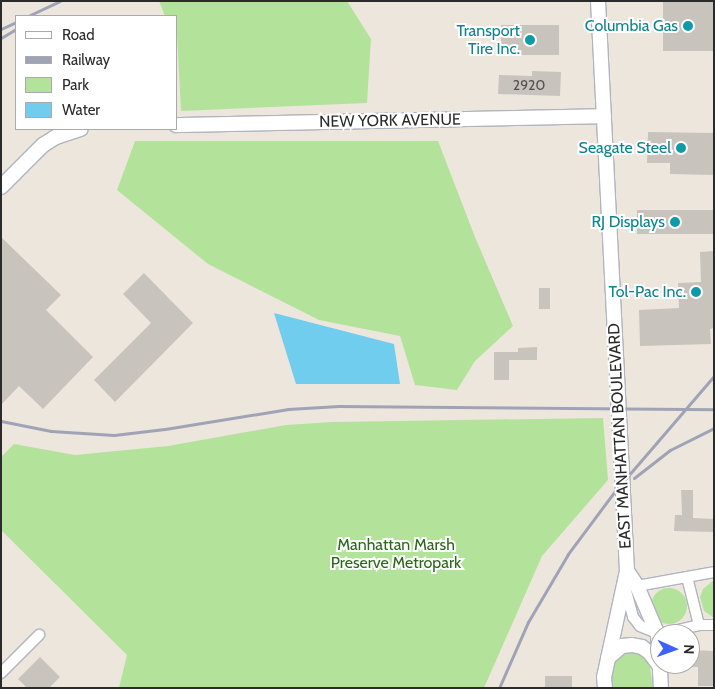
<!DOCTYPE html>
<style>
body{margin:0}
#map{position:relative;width:715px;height:689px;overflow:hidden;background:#ede6dd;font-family:Cabin,sans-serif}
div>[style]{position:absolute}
.green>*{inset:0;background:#b3e39a}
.round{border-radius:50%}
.water>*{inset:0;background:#71cdee}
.building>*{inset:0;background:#c8c3bd;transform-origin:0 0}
.roads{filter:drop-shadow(1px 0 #b1b4bf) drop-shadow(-1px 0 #b1b4bf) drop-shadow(0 1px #b1b4bf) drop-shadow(0 -1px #b1b4bf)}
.street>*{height:10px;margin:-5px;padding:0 5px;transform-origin:5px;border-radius:5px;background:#fff}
.secondary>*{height:14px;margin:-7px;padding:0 7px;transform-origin:7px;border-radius:7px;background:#fff}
.rail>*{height:3px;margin:-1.5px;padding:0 1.5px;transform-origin:1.5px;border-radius:1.5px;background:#a0a3b5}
.dots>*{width:14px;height:14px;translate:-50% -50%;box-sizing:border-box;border:2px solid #fff;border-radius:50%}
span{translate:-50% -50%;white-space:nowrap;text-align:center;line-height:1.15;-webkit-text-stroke:4px #fff;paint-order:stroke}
.number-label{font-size:14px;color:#525150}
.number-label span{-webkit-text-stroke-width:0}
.culture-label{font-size:16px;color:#0d838f}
.right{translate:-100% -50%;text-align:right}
.street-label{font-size:16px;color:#2b2b2b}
.park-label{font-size:16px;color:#2b681b}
.frame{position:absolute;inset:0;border:2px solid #2b2b2b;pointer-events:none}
.legend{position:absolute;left:15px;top:15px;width:162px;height:115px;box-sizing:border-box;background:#fff;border:1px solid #aaa;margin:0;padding:6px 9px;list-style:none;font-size:15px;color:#2b2b2b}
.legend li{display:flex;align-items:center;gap:10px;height:25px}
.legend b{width:25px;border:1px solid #aaa}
.north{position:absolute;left:650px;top:624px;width:50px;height:50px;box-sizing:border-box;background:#fff;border:1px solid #aaa;border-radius:50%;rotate:92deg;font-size:14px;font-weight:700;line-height:20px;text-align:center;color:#2b2b2b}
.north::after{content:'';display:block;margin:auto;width:18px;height:22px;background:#3e61f9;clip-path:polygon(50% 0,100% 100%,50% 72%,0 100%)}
</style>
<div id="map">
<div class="green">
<div style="clip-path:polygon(159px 1px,347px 1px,371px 39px,367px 103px,181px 111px,176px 16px,165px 16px)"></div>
<div style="clip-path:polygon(135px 141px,438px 141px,475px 237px,513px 326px,475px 361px,457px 390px,415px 385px,400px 336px,319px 320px,208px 264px,117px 190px)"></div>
<div style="clip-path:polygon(603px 418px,608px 480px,542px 556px,484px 688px,119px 688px,127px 655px,1px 530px,1px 457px,14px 444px,75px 455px,168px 446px,286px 425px,332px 422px)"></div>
<div style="clip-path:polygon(714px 580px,714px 618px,704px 611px,700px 597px,703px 589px)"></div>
<div class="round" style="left:651px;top:588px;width:36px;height:36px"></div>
<div style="clip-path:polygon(638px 650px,649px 660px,653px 688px,612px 688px,612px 664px,622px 651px)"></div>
</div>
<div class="water">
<div style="clip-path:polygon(274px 313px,394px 344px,400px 384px,296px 384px)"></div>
</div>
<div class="building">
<div style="left:663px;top:1px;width:51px;height:50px"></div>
<div style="left:559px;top:25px;width:30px;height:58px;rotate:90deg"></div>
<div style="clip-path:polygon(532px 71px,561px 72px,560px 96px,498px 94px,499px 75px,532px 76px)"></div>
<div style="clip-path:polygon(648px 132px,714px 133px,714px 175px,670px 174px,670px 163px,647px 163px)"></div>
<div style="left:637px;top:210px;width:77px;height:24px"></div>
<div style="clip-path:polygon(1px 237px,61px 295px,46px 310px,93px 357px,43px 409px,19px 386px,1px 405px)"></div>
<div style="clip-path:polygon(714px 251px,714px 328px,710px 329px,711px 344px,640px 346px,639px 310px,679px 308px,678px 283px,701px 282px,700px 252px)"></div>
<div style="clip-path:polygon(144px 273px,193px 323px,115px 402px,94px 380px,151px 323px,123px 294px)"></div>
<div style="left:539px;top:288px;width:11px;height:21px"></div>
<div style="clip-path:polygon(537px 347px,537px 360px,509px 360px,509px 380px,494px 380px,494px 352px,518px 352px,518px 348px)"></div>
<div style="clip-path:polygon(681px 490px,693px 490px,693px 518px,714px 519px,714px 532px,674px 531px,675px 515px,682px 515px)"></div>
<div style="clip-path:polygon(692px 650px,714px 651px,714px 686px,698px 686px,698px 667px,692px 667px)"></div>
<div style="clip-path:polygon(40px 657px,60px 677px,49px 688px,27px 688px,18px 679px)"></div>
<div style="left:572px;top:676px;width:12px;height:27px;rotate:90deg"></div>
</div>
<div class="roads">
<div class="street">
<div style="left:687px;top:577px;width:49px;rotate:76deg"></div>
<div style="left:637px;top:586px;width:78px;rotate:-10.3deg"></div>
<div style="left:625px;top:587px;width:31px;rotate:75deg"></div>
<div style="left:633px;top:617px;width:11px;rotate:52deg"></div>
<div style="left:640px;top:626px;width:22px;rotate:22deg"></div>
<div style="left:661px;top:634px;width:39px;rotate:-13deg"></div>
<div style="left:699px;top:625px;width:15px"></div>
<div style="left:1px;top:673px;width:54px;rotate:-45deg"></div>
</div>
<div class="secondary">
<div style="left:598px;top:1px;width:571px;rotate:87.09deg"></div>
<div style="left:627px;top:571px;width:108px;rotate:102.2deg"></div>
<div style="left:604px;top:677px;width:11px;rotate:85deg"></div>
<div style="left:176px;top:125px;width:428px;rotate:-1.2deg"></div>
<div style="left:1px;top:187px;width:59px;rotate:-45deg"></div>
<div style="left:43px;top:145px;width:15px;rotate:-32deg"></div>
<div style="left:56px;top:137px;width:26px;rotate:-18deg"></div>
<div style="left:627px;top:571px;width:18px;rotate:56deg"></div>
<div style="left:637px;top:586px;width:53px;rotate:66.8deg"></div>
<div style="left:658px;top:635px;width:53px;rotate:86.8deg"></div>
<div style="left:608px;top:658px;width:18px;rotate:-41deg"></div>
<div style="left:622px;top:646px;width:10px;rotate:-6deg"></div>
<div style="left:632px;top:645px;width:10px;rotate:11deg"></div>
<div style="left:642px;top:647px;width:10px;rotate:37deg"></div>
<div style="left:650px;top:653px;width:15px;rotate:53deg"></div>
</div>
</div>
<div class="rail">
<div style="left:28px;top:16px;width:35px;rotate:-25deg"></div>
<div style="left:1px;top:29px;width:17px;rotate:-25deg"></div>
<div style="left:1px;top:38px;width:17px;rotate:-31deg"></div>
<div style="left:1px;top:421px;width:51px;rotate:11.3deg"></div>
<div style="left:51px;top:431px;width:63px;rotate:3.6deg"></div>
<div style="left:114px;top:435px;width:51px;rotate:-6.7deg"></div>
<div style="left:165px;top:429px;width:125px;rotate:-9.2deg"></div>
<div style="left:288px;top:409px;width:51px;rotate:-3.4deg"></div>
<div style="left:339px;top:406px;width:375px;rotate:0.5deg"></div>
<div style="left:634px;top:478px;width:46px;rotate:-37.9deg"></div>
<div style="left:670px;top:450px;width:49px;rotate:-26.6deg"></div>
<div style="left:499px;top:688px;width:72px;rotate:-66.3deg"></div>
<div style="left:528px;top:622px;width:79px;rotate:-59.5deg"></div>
<div style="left:568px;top:554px;width:79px;rotate:-53.3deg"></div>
<div style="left:615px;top:491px;width:152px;rotate:-49.3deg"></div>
</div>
<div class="dots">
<div style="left:688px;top:26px;background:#0f9aa8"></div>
<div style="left:530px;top:40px;background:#0f9aa8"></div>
<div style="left:681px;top:148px;background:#0f9aa8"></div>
<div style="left:675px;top:222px;background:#0f9aa8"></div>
<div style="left:696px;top:292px;background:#0f9aa8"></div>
</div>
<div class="number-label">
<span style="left:529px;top:85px">2920</span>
</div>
<div class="culture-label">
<span class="right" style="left:678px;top:26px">Columbia Gas</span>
<span class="right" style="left:520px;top:40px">Transport<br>Tire Inc.</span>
<span class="right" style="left:671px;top:148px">Seagate Steel</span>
<span class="right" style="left:665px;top:222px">RJ Displays</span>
<span class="right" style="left:686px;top:292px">Tol-Pac Inc.</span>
</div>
<div class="street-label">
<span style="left:390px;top:121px;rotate:-1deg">NEW YORK AVENUE</span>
<span style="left:620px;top:436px;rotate:-93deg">EAST MANHATTAN BOULEVARD</span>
</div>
<div class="park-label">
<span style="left:396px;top:554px">Manhattan Marsh<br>Preserve Metropark</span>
</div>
<div class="frame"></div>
<ul class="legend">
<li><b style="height:6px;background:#fff"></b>Road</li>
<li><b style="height:6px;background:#a0a3b5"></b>Railway</li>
<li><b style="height:14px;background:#b3e39a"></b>Park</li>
<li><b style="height:14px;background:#71cdee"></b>Water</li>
</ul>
<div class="north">N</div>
</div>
